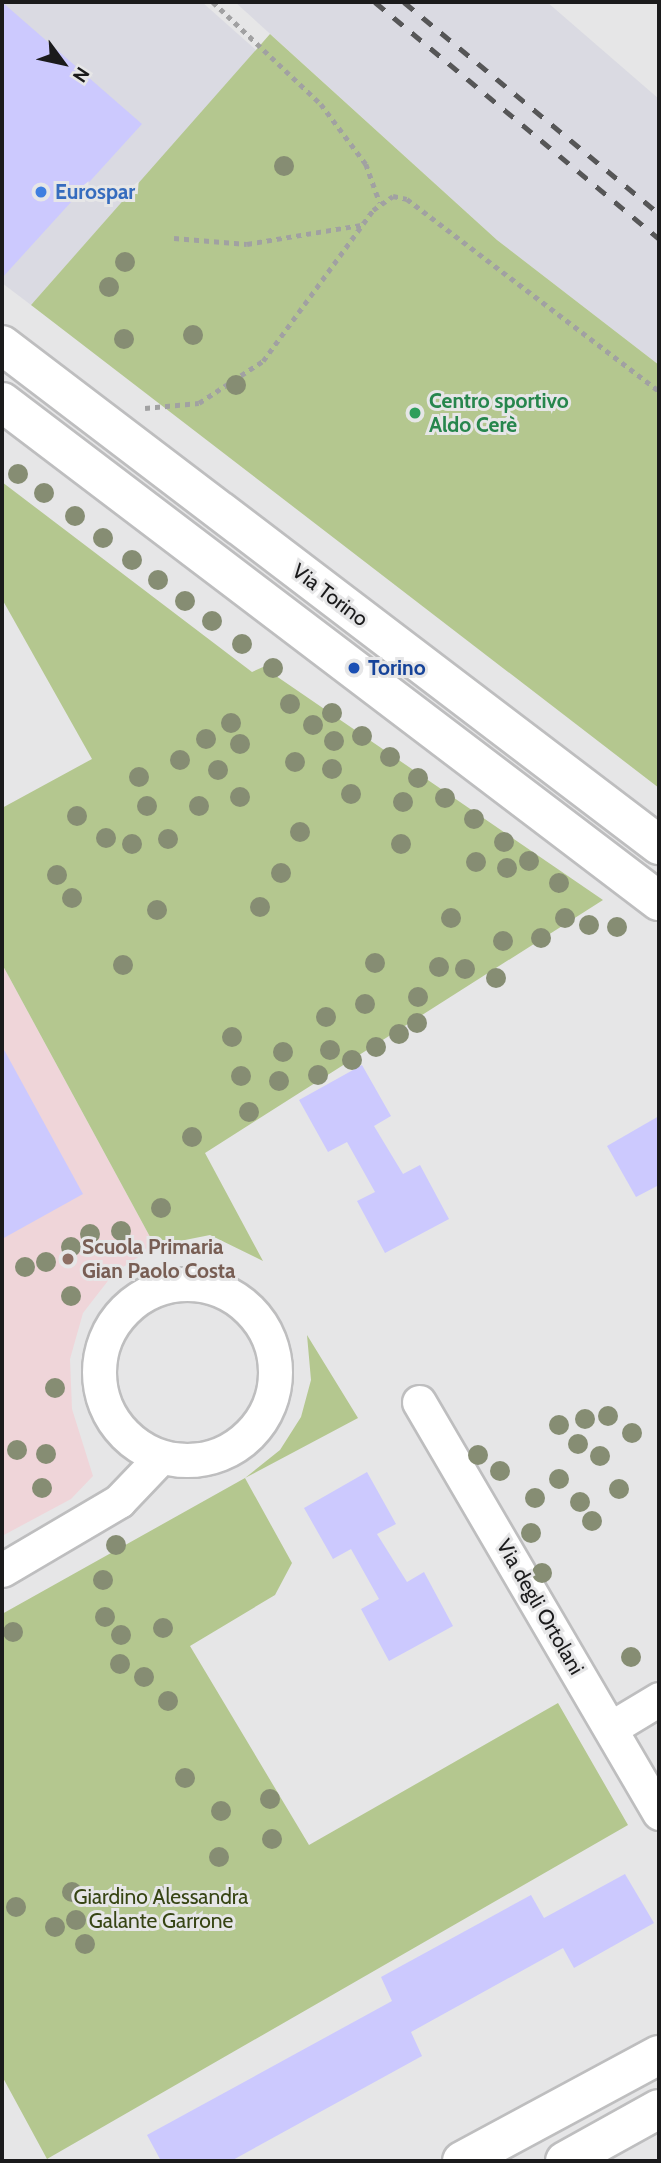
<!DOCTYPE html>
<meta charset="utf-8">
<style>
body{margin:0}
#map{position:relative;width:661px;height:2163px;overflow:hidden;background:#e6e6e7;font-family:Cabin,sans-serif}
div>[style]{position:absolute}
.built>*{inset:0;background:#dadae2}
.education>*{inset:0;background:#efd5d9}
.green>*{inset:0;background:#b4c78f}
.building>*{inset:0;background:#ccc9fe}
.path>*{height:4.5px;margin-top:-2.25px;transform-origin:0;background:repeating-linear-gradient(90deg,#a1a1a2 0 5px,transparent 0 10px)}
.roads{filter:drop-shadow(2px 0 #bebebf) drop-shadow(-2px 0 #bebebf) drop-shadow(0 2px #bebebf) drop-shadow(0 -2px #bebebf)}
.minor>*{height:33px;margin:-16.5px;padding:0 16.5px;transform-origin:16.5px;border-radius:16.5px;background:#fff}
.minor>.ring{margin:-16.5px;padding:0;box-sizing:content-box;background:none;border:33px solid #fff;border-radius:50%}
.major>*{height:38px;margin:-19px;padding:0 19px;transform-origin:19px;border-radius:19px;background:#fff}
.rail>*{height:5px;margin-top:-2.5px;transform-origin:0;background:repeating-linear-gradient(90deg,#565657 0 12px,transparent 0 24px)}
.trees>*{width:20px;height:20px;margin:-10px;border-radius:50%;background:#868d73}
.dots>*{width:19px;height:19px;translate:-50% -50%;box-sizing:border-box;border:4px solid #e6e6e7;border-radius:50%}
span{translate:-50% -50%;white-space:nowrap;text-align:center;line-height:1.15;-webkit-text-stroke:6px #e6e6e7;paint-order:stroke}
.shop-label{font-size:21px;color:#366cbe;font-weight:700}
.left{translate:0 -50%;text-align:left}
.leisure-label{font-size:21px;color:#27864d;font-weight:700}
.street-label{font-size:21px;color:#1b1b1c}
.transit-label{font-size:21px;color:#164399;font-weight:700}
.education-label{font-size:21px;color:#785e54;font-weight:700}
.park-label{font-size:21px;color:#374514}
.frame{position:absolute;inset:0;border:4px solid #1b1b1c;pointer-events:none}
.north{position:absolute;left:28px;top:28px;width:70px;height:70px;-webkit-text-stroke:5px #e6e6e7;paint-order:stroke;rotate:123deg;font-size:19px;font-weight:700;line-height:28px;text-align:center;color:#1b1b1c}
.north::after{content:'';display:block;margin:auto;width:24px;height:32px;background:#1b1b1c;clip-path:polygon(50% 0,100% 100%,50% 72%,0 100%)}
</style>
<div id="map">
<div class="built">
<div style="clip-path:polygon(2px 2px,202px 2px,257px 51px,31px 305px,2px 283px)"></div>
<div style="clip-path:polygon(235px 2px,547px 2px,659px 99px,659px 365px,497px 240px)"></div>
</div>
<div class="education">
<div style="clip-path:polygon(2px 964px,155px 1246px,114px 1273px,83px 1313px,70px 1359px,72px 1409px,93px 1476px,71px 1499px,2px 1536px)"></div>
</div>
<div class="green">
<div style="clip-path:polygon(270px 34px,497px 240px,659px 365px,659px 788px,31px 305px)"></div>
<div style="clip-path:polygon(2px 482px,252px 672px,263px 667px,603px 900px,205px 1153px,263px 1261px,210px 1235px,155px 1246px,2px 964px,2px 808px,92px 759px,2px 599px)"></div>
<div style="clip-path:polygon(307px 1335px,358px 1418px,245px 1478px,292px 1563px,275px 1595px,190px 1646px,309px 1845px,558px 1703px,628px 1825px,47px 2159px,2px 2076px,2px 1614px,245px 1478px,280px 1450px,301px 1417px,311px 1380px)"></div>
</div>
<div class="building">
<div style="clip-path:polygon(2px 2px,142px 124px,2px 278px)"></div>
<div style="clip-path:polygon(2px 1046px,83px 1194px,2px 1239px)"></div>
<div style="clip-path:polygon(362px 1065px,391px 1116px,374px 1126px,403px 1174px,420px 1165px,449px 1219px,385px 1253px,357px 1201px,375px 1192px,347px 1142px,328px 1152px,299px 1100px)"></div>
<div style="clip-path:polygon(659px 1116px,659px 1185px,636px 1197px,607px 1146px)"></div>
<div style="clip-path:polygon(367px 1472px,396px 1524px,377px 1534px,407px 1582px,424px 1572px,453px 1626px,389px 1661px,361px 1609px,379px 1599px,351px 1549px,333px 1559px,304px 1508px)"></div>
<div style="clip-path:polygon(625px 1874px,654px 1923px,574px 1968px,563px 1948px,411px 2032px,422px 2056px,231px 2161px,161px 2161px,147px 2135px,392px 2001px,381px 1977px,531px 1895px,544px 1918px)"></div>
</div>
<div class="path">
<div style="left:213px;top:2px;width:149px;rotate:43.4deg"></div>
<div style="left:321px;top:104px;width:75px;rotate:53.1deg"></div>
<div style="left:366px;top:164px;width:41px;rotate:70.3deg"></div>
<div style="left:174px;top:238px;width:73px;rotate:4.7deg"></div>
<div style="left:247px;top:244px;width:116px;rotate:-9.5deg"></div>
<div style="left:145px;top:408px;width:54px;rotate:-5.3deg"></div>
<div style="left:199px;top:403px;width:77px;rotate:-33.3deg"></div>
<div style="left:263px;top:361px;width:187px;rotate:-53.9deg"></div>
<div style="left:373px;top:210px;width:24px;rotate:-35deg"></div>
<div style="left:393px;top:196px;width:14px;rotate:12deg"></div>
<div style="left:407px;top:199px;width:317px;rotate:37.3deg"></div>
</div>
<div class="roads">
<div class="minor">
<div class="ring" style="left:99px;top:1284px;width:143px;height:143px"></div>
<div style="left:419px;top:1402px;width:476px;rotate:59.7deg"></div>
<div style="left:2px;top:1570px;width:136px;rotate:-30.5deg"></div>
<div style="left:119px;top:1501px;width:61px;rotate:-46.3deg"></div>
<div style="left:611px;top:1728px;width:56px;rotate:-31.1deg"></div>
</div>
<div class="major">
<div style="left:2px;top:345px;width:826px;rotate:37.27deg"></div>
<div style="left:2px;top:402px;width:825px;rotate:37.22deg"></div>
<div style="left:462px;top:2161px;width:224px;rotate:-28.3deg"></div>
<div style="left:565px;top:2161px;width:107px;rotate:-29deg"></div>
</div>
</div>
<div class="rail">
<div style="left:375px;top:2px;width:370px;rotate:39.8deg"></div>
<div style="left:404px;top:2px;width:332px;rotate:39.7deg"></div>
</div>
<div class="trees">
<div style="left:284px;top:166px"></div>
<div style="left:125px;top:262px"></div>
<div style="left:109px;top:287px"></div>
<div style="left:193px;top:335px"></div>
<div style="left:124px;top:339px"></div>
<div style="left:236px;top:385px"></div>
<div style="left:18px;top:474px"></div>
<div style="left:44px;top:493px"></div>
<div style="left:75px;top:516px"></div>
<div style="left:103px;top:538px"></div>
<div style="left:132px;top:560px"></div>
<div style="left:158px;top:580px"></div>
<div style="left:185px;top:601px"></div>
<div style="left:212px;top:621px"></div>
<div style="left:242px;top:644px"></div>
<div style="left:273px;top:668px"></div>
<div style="left:290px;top:704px"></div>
<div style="left:332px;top:713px"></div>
<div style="left:231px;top:723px"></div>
<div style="left:313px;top:725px"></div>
<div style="left:362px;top:736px"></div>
<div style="left:206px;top:739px"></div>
<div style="left:334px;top:741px"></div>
<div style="left:240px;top:744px"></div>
<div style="left:390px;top:757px"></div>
<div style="left:180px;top:760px"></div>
<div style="left:295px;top:762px"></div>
<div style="left:332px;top:769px"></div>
<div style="left:218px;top:770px"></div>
<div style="left:139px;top:777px"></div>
<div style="left:418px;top:778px"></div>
<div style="left:351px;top:794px"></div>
<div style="left:240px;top:797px"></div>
<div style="left:445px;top:798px"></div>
<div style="left:403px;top:802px"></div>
<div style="left:147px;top:806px"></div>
<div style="left:199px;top:806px"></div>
<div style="left:77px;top:816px"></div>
<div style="left:474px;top:819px"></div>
<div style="left:300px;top:832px"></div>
<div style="left:106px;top:838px"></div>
<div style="left:168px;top:839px"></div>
<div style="left:504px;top:842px"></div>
<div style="left:132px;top:844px"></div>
<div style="left:401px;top:844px"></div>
<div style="left:529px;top:861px"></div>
<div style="left:476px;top:862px"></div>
<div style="left:507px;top:868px"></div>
<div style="left:281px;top:873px"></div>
<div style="left:57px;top:875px"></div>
<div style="left:559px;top:883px"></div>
<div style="left:72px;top:898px"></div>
<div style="left:260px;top:907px"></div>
<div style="left:157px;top:910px"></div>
<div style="left:451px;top:918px"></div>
<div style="left:565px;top:918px"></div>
<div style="left:589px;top:925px"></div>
<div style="left:617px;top:927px"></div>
<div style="left:541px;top:938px"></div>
<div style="left:503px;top:941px"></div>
<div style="left:375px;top:963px"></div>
<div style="left:123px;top:965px"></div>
<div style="left:439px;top:967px"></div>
<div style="left:465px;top:969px"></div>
<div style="left:496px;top:978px"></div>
<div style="left:418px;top:997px"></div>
<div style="left:365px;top:1004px"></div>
<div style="left:326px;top:1017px"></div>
<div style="left:417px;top:1023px"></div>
<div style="left:399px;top:1034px"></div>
<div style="left:232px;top:1037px"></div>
<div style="left:376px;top:1047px"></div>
<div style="left:330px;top:1050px"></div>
<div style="left:283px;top:1052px"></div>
<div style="left:352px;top:1060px"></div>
<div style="left:318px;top:1075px"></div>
<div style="left:241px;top:1076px"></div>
<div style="left:279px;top:1081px"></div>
<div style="left:249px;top:1112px"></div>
<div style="left:192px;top:1137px"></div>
<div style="left:161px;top:1208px"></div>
<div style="left:121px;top:1231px"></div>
<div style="left:90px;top:1234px"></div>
<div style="left:71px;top:1247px"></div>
<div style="left:46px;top:1262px"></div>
<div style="left:25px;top:1267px"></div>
<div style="left:71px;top:1296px"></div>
<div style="left:55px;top:1388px"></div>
<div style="left:608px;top:1416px"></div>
<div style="left:585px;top:1419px"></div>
<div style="left:559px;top:1425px"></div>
<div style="left:632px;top:1433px"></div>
<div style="left:578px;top:1444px"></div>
<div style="left:17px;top:1450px"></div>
<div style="left:46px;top:1454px"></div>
<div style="left:478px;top:1455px"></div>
<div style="left:600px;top:1456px"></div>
<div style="left:500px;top:1471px"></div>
<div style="left:559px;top:1479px"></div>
<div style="left:42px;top:1488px"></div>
<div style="left:619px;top:1489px"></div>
<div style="left:535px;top:1498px"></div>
<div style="left:580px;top:1502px"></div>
<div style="left:592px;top:1521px"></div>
<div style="left:531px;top:1533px"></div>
<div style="left:116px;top:1545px"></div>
<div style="left:542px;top:1573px"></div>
<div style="left:103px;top:1580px"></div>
<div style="left:105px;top:1617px"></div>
<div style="left:163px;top:1628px"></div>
<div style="left:13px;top:1632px"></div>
<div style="left:121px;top:1635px"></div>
<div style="left:631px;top:1657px"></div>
<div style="left:120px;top:1664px"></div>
<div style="left:144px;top:1677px"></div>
<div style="left:168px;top:1701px"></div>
<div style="left:185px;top:1778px"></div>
<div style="left:270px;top:1799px"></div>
<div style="left:221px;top:1811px"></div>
<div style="left:272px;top:1839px"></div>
<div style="left:219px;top:1857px"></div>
<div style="left:72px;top:1892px"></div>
<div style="left:164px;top:1896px"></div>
<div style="left:16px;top:1907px"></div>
<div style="left:76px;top:1920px"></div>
<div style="left:55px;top:1927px"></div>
<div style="left:85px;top:1944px"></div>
</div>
<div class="dots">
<div style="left:41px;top:192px;background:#3f7fe0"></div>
<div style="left:415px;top:413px;background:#2e9e5b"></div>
<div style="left:354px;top:668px;background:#1a4fb4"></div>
<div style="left:68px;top:1259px;background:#8d6e63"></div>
</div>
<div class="shop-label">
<span class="left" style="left:55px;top:192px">Eurospar</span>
</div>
<div class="leisure-label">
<span class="left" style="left:429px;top:413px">Centro sportivo<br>Aldo Cerè</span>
</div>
<div class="street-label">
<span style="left:330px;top:595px;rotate:37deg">Via Torino</span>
<span style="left:540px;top:1607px;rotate:60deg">Via degli Ortolani</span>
</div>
<div class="transit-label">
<span class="left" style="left:368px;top:668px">Torino</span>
</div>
<div class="education-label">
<span class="left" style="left:82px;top:1259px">Scuola Primaria<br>Gian Paolo Costa</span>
</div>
<div class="park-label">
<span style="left:161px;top:1909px">Giardino Alessandra<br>Galante Garrone</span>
</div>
<div class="frame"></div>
<div class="north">N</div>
</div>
